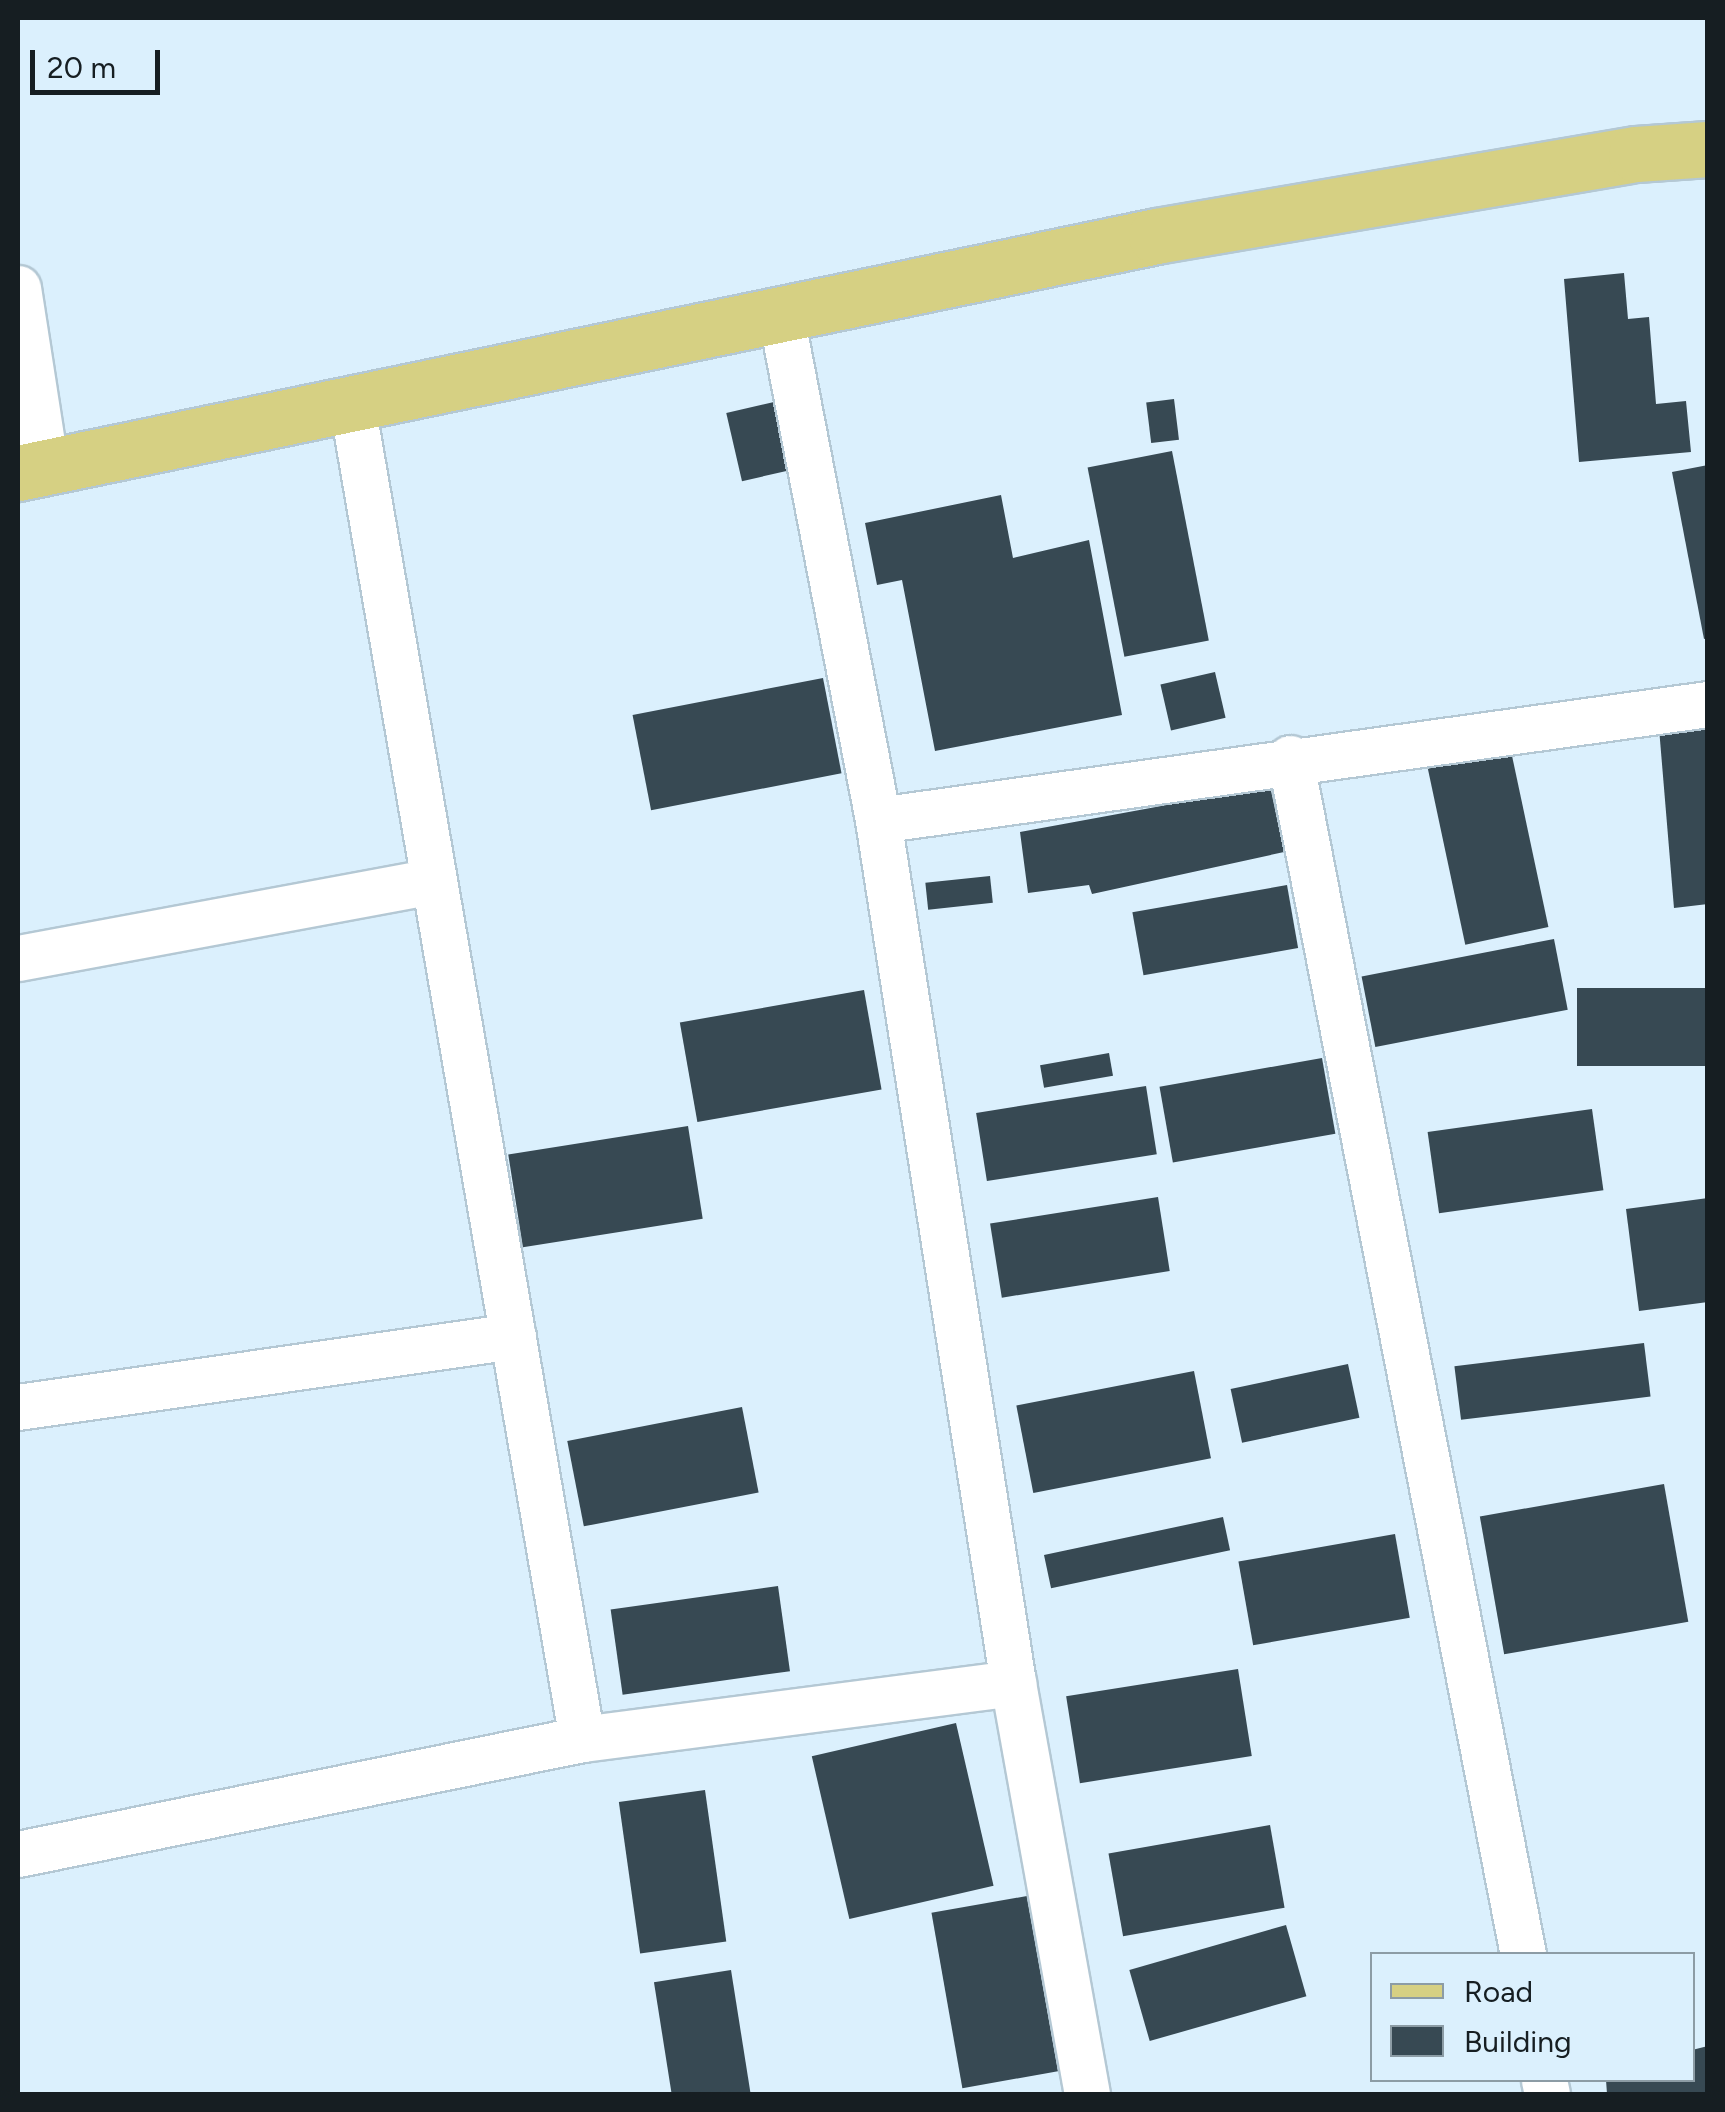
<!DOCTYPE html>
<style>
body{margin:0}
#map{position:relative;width:1725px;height:2112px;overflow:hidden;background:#dbf0fd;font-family:Figtree,sans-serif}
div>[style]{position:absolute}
.building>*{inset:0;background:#374953;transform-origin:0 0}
.roads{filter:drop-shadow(2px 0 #b4c8d4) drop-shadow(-2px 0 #b4c8d4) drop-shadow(0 2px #b4c8d4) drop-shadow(0 -2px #b4c8d4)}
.minor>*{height:45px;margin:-22.5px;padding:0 22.5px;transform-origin:22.5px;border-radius:22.5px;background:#fff}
.major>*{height:55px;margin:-27.5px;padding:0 27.5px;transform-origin:27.5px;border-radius:27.5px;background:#d6d083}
span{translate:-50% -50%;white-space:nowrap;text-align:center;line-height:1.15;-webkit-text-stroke:10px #dbf0fd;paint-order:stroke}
.frame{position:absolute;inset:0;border:20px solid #161e22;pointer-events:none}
.legend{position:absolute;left:1370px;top:1952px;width:325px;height:130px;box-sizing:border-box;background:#dbf0fd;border:2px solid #8c9ca5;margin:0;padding:12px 18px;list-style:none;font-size:30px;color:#161e22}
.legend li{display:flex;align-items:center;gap:20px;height:50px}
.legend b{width:50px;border:2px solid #8c9ca5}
.scale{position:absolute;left:30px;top:50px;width:130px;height:45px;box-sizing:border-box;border:5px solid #161e22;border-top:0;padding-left:12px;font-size:30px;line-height:35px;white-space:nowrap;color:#161e22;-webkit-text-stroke:8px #dbf0fd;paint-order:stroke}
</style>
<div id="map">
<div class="building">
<div style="clip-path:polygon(1624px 273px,1628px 319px,1649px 317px,1656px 404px,1686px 401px,1691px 452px,1579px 462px,1564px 279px)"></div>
<div style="left:1174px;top:399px;width:41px;height:28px;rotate:83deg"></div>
<div style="left:774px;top:402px;width:70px;height:49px;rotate:77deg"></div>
<div style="left:1172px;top:451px;width:193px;height:86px;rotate:79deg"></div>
<div style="clip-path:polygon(1708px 465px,1708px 638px,1704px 639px,1672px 472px)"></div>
<div style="clip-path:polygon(1001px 495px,1013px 558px,1089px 540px,1122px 715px,935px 751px,902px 580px,877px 585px,865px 523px)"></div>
<div style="left:1215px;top:672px;width:47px;height:56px;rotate:77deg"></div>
<div style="left:823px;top:678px;width:97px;height:194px;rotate:79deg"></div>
<div style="clip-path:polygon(1708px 723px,1708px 904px,1674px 908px,1659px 728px)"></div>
<div style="left:1511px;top:751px;width:180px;height:85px;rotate:78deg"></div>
<div style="clip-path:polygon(1270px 786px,1284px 852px,1092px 894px,1089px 885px,1028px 893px,1020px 832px)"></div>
<div style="left:990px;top:876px;width:27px;height:65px;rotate:84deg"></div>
<div style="left:1287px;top:885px;width:64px;height:157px;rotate:80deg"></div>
<div style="left:1554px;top:939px;width:72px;height:196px;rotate:79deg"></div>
<div style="left:1708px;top:988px;width:78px;height:131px;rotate:90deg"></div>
<div style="left:864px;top:990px;width:101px;height:187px;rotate:80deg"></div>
<div style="left:1109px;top:1053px;width:23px;height:70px;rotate:80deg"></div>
<div style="left:1322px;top:1058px;width:77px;height:165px;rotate:80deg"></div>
<div style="left:1146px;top:1086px;width:69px;height:172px;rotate:81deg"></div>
<div style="left:1592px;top:1109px;width:82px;height:166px;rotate:82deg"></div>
<div style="left:688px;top:1126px;width:94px;height:182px;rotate:81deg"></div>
<div style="left:1158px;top:1197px;width:75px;height:170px;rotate:81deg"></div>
<div style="clip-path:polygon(1708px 1198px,1708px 1302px,1639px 1311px,1626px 1209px)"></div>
<div style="left:1644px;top:1343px;width:54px;height:191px;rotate:83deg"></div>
<div style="left:1348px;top:1364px;width:55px;height:120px;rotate:78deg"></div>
<div style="left:1194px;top:1371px;width:89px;height:181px;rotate:79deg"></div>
<div style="left:742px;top:1407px;width:87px;height:178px;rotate:79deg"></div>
<div style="left:1664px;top:1484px;width:140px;height:187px;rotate:80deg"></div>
<div style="left:1223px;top:1517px;width:34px;height:183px;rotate:78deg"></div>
<div style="left:1395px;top:1534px;width:85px;height:159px;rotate:80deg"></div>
<div style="left:778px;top:1586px;width:86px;height:169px;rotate:82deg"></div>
<div style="left:1238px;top:1669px;width:88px;height:174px;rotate:81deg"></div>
<div style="left:956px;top:1723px;width:167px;height:148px;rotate:77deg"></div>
<div style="left:705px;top:1790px;width:153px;height:87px;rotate:82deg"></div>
<div style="left:1270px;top:1825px;width:84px;height:164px;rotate:80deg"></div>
<div style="left:1027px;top:1896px;width:178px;height:97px;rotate:80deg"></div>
<div style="left:1286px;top:1925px;width:74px;height:163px;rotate:74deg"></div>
<div style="left:731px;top:1970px;width:126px;height:78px;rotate:81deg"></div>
<div style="clip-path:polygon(1708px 2046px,1708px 2094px,1607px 2094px,1606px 2080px,1692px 2080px,1692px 2050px)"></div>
</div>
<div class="roads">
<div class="minor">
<div style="left:18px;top:288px;width:182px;rotate:81.2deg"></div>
<div style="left:780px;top:311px;width:518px;rotate:79.1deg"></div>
<div style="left:878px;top:820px;width:873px;rotate:81.11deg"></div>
<div style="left:1013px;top:1683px;width:418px;rotate:79.8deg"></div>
<div style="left:351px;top:399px;width:1360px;rotate:80.22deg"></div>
<div style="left:1290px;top:758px;width:1218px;rotate:78.98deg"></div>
<div style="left:878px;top:820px;width:838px;rotate:-7.96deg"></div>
<div style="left:18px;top:958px;width:418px;rotate:-10.5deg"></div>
<div style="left:18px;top:1407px;width:500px;rotate:-8.16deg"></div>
<div style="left:18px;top:1854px;width:576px;rotate:-11.52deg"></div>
<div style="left:582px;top:1739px;width:435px;rotate:-7.4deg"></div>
<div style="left:1544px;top:2080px;width:14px;rotate:78deg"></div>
</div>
<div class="major">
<div style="left:18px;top:473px;width:1162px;rotate:-11.76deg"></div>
<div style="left:1156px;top:236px;width:487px;rotate:-9.7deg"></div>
<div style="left:1636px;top:154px;width:72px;rotate:-4deg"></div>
</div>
</div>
<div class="frame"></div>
<ul class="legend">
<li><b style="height:12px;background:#d6d083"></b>Road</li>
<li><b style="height:28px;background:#374953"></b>Building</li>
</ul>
<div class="scale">20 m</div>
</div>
